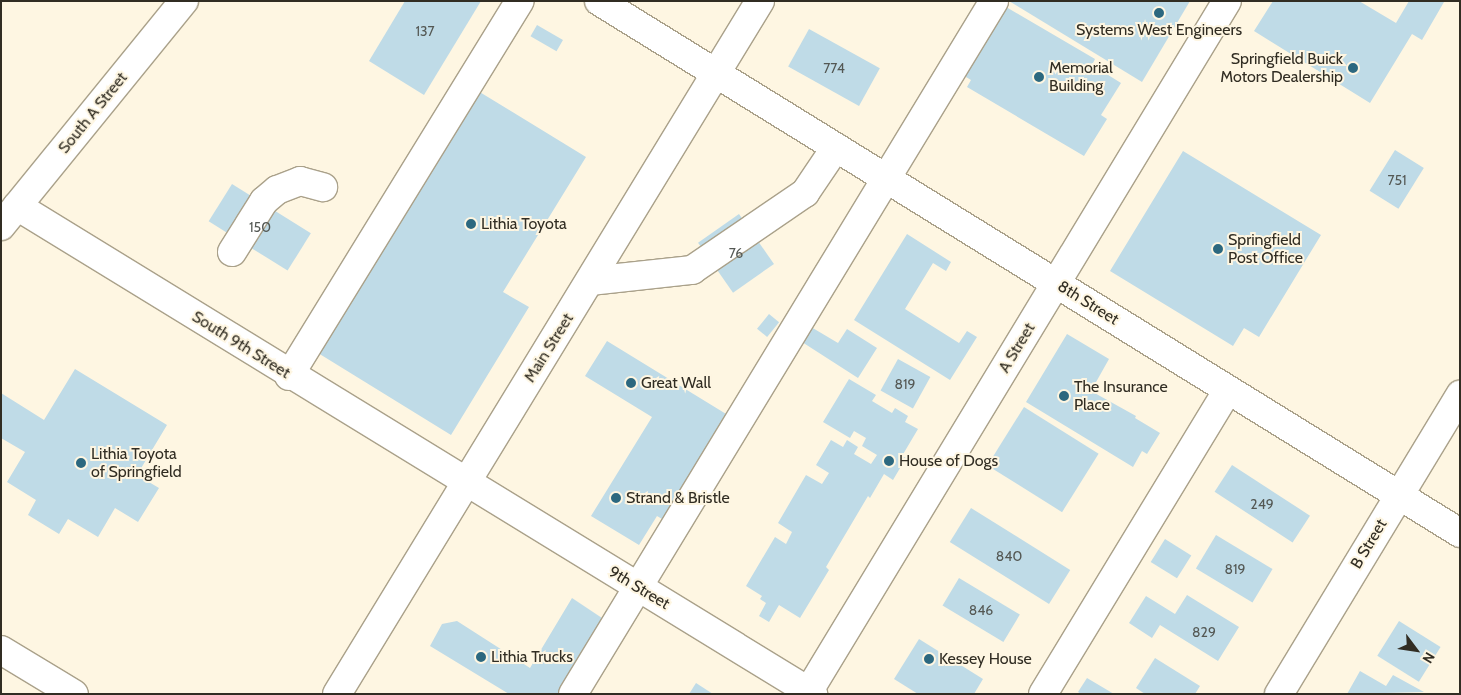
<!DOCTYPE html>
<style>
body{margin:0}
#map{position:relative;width:1461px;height:695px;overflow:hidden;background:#fef6e2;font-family:Cabin,sans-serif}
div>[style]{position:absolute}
.building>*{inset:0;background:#bfdbe7;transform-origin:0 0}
.roads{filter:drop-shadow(1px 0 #aaa18a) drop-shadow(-1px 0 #aaa18a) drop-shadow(0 1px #aaa18a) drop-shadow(0 -1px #aaa18a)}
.minor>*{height:28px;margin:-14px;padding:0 14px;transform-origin:14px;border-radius:14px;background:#fff}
.major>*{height:28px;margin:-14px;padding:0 14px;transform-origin:14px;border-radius:14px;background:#fff}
.dots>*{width:14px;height:14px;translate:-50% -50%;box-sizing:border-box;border:2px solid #fef6e2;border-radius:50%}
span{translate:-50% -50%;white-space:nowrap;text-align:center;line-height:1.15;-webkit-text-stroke:4px #fef6e2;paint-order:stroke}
.number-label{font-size:14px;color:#545854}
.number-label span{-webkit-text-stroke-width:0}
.poi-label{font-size:16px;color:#312d23}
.right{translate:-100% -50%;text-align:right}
.left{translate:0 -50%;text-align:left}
.street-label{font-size:16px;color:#312d23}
.frame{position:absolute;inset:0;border:2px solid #312d23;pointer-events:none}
.north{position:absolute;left:1391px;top:625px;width:50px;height:50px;-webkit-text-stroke:4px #fef6e2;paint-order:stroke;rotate:121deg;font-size:14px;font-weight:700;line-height:20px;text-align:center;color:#312d23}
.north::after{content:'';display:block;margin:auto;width:18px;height:22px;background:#312d23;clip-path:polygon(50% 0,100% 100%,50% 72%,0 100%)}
</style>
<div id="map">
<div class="building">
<div style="clip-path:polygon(405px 1px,481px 1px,424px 95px,369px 61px)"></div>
<div style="clip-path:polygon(1009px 1px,1190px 1px,1142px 82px)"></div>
<div style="clip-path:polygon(1273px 1px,1359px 1px,1396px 23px,1409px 1px,1444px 2px,1422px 40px,1412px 34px,1370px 103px,1254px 31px)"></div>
<div style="clip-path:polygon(1001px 4px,1095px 59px,1092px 65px,1121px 83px,1101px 115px,1107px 119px,1084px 156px,967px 87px,971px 80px,961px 74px)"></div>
<div style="left:537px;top:25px;width:30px;height:13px;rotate:30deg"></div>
<div style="left:809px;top:29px;width:81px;height:43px;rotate:29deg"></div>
<div style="clip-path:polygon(478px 91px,586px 157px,503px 292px,529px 307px,451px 435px,318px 353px)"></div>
<div style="left:1395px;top:150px;width:34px;height:48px;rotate:32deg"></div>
<div style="clip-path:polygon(1183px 151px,1321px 235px,1259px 337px,1244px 328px,1233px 346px,1110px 271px)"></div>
<div style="left:232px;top:184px;width:93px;height:44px;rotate:32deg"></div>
<div style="left:739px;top:214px;width:61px;height:50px;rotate:55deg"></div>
<div style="clip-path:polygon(907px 234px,951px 262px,946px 271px,933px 263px,905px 309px,959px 343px,967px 331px,977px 337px,950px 380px,854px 320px)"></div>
<div style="left:769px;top:314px;width:13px;height:19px;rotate:39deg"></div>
<div style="clip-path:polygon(811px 327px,838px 343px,847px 329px,877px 348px,858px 378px,802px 342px)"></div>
<div style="clip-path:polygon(1067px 334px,1109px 359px,1091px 391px,1136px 416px,1135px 418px,1160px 433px,1147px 454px,1142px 451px,1133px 467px,1026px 402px)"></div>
<div style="clip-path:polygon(607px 341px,731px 417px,667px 522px,657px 516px,639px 545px,591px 516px,652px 417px,585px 376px)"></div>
<div style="left:898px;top:359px;width:37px;height:36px;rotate:29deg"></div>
<div style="clip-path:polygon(75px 369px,167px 425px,137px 475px,159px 488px,138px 522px,115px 508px,98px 537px,68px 519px,59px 534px,28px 515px,36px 500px,7px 482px,25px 452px,1px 438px,1px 393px,44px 420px)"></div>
<div style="clip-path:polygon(849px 379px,876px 395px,872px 401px,892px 413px,895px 408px,908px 416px,905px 422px,918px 429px,902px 456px,906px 458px,893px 480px,884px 474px,870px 498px,868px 496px,826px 567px,829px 570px,800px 618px,779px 605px,769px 622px,759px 616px,766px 603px,760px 599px,762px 596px,746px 586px,775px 537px,786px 544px,792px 532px,778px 523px,806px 475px,822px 484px,829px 473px,816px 465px,831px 440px,843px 447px,847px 440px,858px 447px,854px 454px,871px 464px,877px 455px,862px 446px,866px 438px,854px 431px,850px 438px,823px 422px)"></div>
<div style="left:1024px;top:407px;width:88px;height:69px;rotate:32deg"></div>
<div style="left:1232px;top:465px;width:93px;height:32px;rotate:33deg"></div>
<div style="left:971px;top:508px;width:117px;height:40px;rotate:32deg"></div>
<div style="left:1216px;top:535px;width:66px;height:39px;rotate:31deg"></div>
<div style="left:1165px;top:539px;width:31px;height:27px;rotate:32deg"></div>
<div style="left:959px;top:578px;width:71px;height:32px;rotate:31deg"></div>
<div style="clip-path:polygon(1187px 595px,1239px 627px,1218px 661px,1160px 625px,1152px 638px,1129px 623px,1146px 596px,1175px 614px)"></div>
<div style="clip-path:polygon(572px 598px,608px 622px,563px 694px,509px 694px,430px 646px,442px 624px,457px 621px,530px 668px)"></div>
<div style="left:1399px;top:621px;width:49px;height:41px;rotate:32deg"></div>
<div style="clip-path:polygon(919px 639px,983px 679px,974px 694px,918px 694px,894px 679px)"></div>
<div style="clip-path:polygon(1155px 658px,1200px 686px,1195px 694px,1145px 694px,1136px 688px)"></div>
<div style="clip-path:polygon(1360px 671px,1386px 686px,1393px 675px,1424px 692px,1347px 694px)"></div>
<div style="clip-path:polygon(1087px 678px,1114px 694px,1081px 694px,1078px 692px)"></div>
<div style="clip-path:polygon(696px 683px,713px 694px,689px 694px)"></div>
</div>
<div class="roads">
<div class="minor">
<div style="left:599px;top:1px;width:1012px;rotate:31.71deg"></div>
<div style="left:17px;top:206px;width:934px;rotate:31.51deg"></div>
<div style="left:232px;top:252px;width:60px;rotate:-57.9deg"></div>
<div style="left:264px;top:201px;width:17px;rotate:-40deg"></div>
<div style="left:277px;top:190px;width:25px;rotate:-21deg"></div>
<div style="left:300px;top:181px;width:24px;rotate:15deg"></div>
<div style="left:590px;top:281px;width:103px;rotate:-6.2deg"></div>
<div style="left:692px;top:270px;width:137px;rotate:-34.3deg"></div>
<div style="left:805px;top:193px;width:55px;rotate:-56deg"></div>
<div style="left:289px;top:376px;width:440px;rotate:-58.4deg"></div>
<div style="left:1px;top:650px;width:85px;rotate:31.1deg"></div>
<div style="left:573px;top:694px;width:811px;rotate:-58.72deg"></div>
<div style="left:807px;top:694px;width:810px;rotate:-58.78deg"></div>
<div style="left:1043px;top:694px;width:354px;rotate:-58.7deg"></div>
<div style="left:1279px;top:694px;width:350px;rotate:-58.8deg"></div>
</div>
<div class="major">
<div style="left:1px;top:226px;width:290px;rotate:-50.9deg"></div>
<div style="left:337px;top:694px;width:812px;rotate:-58.6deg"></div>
</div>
</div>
<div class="dots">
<div style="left:1159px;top:13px;background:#2c687f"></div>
<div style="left:1353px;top:68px;background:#2c687f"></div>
<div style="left:1039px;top:77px;background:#2c687f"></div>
<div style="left:471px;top:224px;background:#2c687f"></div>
<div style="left:1218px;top:249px;background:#2c687f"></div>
<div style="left:631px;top:383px;background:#2c687f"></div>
<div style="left:1064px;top:396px;background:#2c687f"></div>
<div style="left:889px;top:461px;background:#2c687f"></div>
<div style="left:81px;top:463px;background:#2c687f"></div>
<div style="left:616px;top:498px;background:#2c687f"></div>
<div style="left:481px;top:657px;background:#2c687f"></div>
<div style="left:929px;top:659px;background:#2c687f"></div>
</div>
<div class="number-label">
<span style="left:425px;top:31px">137</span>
<span style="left:834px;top:68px">774</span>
<span style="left:1397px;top:180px">751</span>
<span style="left:260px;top:227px">150</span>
<span style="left:736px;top:253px">76</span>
<span style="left:905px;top:384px">819</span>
<span style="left:1262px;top:504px">249</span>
<span style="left:1009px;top:556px">840</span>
<span style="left:1235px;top:569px">819</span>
<span style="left:981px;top:610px">846</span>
<span style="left:1204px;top:632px">829</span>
</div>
<div class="poi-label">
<span style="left:1159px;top:30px">Systems West Engineers</span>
<span class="right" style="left:1343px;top:68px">Springfield Buick<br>Motors Dealership</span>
<span class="left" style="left:1049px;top:77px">Memorial<br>Building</span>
<span class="left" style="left:481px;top:224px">Lithia Toyota</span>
<span class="left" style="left:1228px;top:249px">Springfield<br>Post Office</span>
<span class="left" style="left:641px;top:383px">Great Wall</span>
<span class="left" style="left:1074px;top:396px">The Insurance<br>Place</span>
<span class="left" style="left:91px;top:463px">Lithia Toyota<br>of Springfield</span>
<span class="left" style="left:899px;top:461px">House of Dogs</span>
<span class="left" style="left:626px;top:498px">Strand &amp; Bristle</span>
<span class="left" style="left:491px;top:657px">Lithia Trucks</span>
<span class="left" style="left:939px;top:659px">Kessey House</span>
</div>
<div class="street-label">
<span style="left:93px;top:113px;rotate:-51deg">South A Street</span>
<span style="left:1088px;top:303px;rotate:32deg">8th Street</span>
<span style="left:241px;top:345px;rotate:32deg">South 9th Street</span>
<span style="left:549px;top:348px;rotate:-58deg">Main Street</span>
<span style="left:1017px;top:348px;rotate:-59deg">A Street</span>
<span style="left:1369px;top:544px;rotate:-59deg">B Street</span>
<span style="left:639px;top:588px;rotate:31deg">9th Street</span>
</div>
<div class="frame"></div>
<div class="north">N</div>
</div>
